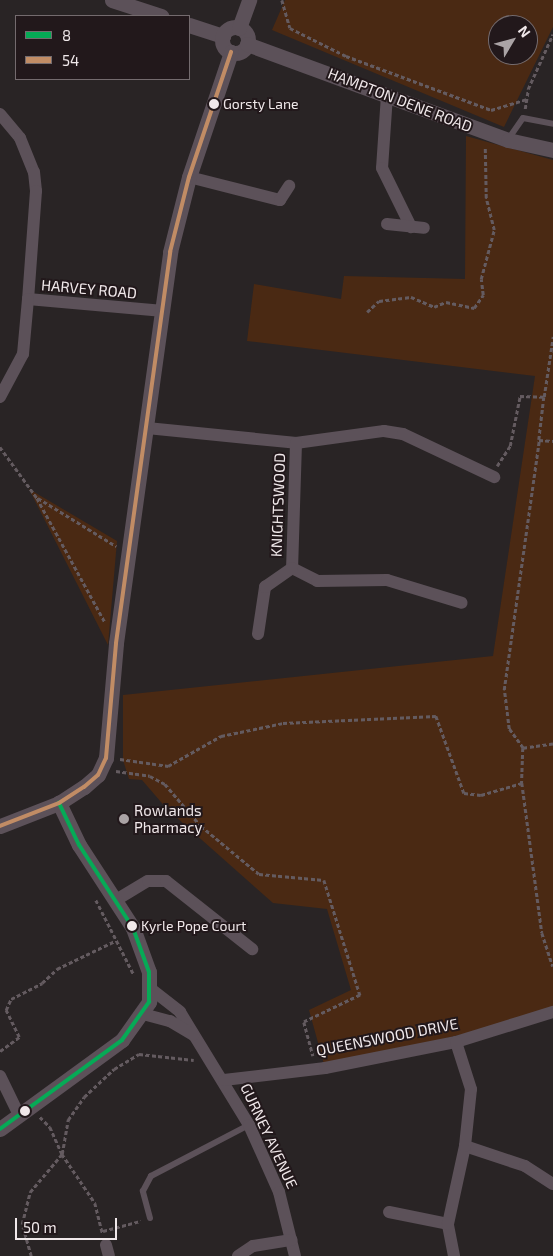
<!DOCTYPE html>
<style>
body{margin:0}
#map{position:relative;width:553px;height:1256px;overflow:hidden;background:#292425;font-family:"Exo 2",sans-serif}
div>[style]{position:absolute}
.green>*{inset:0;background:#4a2913}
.path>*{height:2.5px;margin-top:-1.25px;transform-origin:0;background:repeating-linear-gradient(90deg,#645b60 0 4px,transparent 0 6.5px)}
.service>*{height:6px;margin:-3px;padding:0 3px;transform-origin:3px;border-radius:3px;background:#5c5159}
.minor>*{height:12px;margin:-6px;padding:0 6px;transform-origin:6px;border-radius:6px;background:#5c5159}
.tertiary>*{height:15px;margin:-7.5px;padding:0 7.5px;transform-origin:7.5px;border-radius:7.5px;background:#5c5159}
.tertiary>.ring{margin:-7.5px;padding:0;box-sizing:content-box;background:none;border:15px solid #5c5159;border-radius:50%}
.bus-1>*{height:4px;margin:-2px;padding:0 2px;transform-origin:2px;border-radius:2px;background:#06aa56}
.bus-2>*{height:4px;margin:-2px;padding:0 2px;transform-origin:2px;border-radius:2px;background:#c18c65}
.dots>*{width:14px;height:14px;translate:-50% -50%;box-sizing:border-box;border:2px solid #22181b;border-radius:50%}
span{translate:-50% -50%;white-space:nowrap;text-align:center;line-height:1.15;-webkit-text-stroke:4px #22181b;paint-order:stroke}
.bus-label{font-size:14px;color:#f0e8ea}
.left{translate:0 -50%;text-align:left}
.street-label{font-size:15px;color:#f0e8ea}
.poi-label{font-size:15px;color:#f0e8ea}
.legend{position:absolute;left:15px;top:15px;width:175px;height:65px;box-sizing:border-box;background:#22181b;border:1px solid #746b6e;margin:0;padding:6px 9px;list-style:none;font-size:15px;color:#f0e8ea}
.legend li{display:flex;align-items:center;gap:10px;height:25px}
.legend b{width:25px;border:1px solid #746b6e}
.north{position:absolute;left:488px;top:15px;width:50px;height:50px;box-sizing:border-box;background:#22181b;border:1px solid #746b6e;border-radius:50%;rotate:53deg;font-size:14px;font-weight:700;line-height:20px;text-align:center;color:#f0e8ea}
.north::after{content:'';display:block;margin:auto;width:18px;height:22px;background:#aaa3a5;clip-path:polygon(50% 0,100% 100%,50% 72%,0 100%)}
.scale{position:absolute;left:15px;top:1218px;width:102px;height:22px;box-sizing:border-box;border:2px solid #f0e8ea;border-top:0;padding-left:6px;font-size:15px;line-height:18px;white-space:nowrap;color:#f0e8ea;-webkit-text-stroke:4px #22181b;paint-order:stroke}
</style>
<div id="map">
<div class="green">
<div style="clip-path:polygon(evenodd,285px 0,553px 0,553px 27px,504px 127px,272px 30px,285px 0,498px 25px,528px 25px,528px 55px,498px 55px,498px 25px)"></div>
<div style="clip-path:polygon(466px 136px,553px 160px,553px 1012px,325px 1068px,309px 1010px,351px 990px,327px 909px,273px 903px,167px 809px,142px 780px,129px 779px,123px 760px,123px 695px,493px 656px,535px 376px,247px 341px,254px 284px,341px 299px,344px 276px,465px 279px)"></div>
<div style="clip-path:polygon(29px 489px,117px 541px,108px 645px)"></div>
</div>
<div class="path">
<div style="left:282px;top:0;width:29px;rotate:74deg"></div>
<div style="left:290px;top:28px;width:63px;rotate:26.6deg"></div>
<div style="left:346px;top:56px;width:155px;rotate:20.4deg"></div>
<div style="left:491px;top:110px;width:38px;rotate:-17deg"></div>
<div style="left:525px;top:109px;width:20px;rotate:-81deg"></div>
<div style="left:528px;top:89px;width:60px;rotate:-65.6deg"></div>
<div style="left:367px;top:312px;width:16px;rotate:-43deg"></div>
<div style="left:379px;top:301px;width:32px;rotate:-7deg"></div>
<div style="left:411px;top:297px;width:25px;rotate:23deg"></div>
<div style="left:434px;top:307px;width:13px;rotate:-23deg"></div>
<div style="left:446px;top:302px;width:29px;rotate:12deg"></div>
<div style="left:474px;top:308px;width:16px;rotate:-55deg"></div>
<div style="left:483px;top:295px;width:16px;rotate:-97deg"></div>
<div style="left:481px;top:279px;width:51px;rotate:-75.1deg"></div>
<div style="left:494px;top:230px;width:33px;rotate:-104deg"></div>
<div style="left:486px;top:198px;width:52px;rotate:-91.1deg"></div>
<div style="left:544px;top:397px;width:61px;rotate:-81.5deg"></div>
<div style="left:0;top:447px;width:63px;rotate:54deg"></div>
<div style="left:37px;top:498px;width:141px;rotate:61.3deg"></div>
<div style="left:497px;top:466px;width:24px;rotate:-57deg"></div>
<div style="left:510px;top:446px;width:51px;rotate:-78.7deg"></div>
<div style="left:520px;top:396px;width:24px;rotate:2deg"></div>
<div style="left:544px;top:397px;width:43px;rotate:96.6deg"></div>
<div style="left:539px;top:440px;width:14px;rotate:4deg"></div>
<div style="left:38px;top:498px;width:92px;rotate:31.6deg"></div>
<div style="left:553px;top:744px;width:30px;rotate:172deg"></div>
<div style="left:523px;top:748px;width:35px;rotate:92deg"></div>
<div style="left:522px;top:783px;width:151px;rotate:82.4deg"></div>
<div style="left:542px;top:933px;width:35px;rotate:72deg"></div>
<div style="left:523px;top:748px;width:24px;rotate:-126deg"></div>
<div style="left:509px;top:729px;width:39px;rotate:-97deg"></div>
<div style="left:504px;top:690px;width:252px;rotate:-82deg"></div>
<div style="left:120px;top:759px;width:49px;rotate:8.3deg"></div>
<div style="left:168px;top:766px;width:61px;rotate:-29.5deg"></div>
<div style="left:221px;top:736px;width:63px;rotate:-11.8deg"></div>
<div style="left:283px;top:723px;width:153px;rotate:-2.6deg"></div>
<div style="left:436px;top:716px;width:82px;rotate:70deg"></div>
<div style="left:464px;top:793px;width:17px;rotate:7deg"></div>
<div style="left:481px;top:795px;width:43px;rotate:-16.3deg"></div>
<div style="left:116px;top:771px;width:34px;rotate:8deg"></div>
<div style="left:150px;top:776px;width:17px;rotate:28deg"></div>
<div style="left:165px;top:784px;width:55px;rotate:49.4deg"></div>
<div style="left:201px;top:826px;width:75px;rotate:39.6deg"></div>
<div style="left:259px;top:874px;width:65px;rotate:5.3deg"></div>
<div style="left:324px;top:880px;width:121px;rotate:72.6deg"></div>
<div style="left:360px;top:995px;width:62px;rotate:154.3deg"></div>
<div style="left:304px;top:1022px;width:35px;rotate:75deg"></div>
<div style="left:96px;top:900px;width:84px;rotate:63.1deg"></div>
<div style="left:0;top:1051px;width:24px;rotate:-36deg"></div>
<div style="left:19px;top:1037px;width:30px;rotate:-116deg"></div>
<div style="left:6px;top:1010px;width:12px;rotate:-66deg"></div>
<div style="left:11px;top:999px;width:35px;rotate:-27deg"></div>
<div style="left:42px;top:983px;width:21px;rotate:-43deg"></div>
<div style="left:57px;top:969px;width:64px;rotate:-25.8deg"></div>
<div style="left:40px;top:1117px;width:14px;rotate:45deg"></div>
<div style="left:50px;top:1127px;width:30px;rotate:66deg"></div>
<div style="left:62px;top:1154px;width:59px;rotate:56deg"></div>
<div style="left:95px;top:1203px;width:32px;rotate:76deg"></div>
<div style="left:103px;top:1231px;width:39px;rotate:-15deg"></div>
<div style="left:31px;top:1256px;width:33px;rotate:-106deg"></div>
<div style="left:22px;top:1224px;width:33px;rotate:-76deg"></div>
<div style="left:30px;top:1192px;width:50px;rotate:-49.9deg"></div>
<div style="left:62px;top:1154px;width:35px;rotate:-80deg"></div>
<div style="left:68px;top:1120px;width:28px;rotate:-55deg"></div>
<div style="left:84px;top:1097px;width:41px;rotate:-43deg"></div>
<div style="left:114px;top:1069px;width:29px;rotate:-31deg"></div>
<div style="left:139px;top:1054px;width:55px;rotate:6.2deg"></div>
</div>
<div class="service">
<div style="left:509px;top:138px;width:24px;rotate:-55deg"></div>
<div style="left:523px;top:118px;width:31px;rotate:11deg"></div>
<div style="left:150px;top:1218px;width:28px;rotate:-105deg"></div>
<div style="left:143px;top:1191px;width:17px;rotate:-62deg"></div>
<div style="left:151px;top:1176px;width:110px;rotate:-27.5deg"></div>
</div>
<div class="minor">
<div style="left:387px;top:95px;width:73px;rotate:93.9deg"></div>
<div style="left:382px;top:168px;width:66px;rotate:63.8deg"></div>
<div style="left:0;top:114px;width:31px;rotate:50deg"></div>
<div style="left:20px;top:138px;width:37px;rotate:68deg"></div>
<div style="left:34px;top:172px;width:19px;rotate:84deg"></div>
<div style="left:36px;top:191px;width:108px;rotate:94.2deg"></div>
<div style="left:28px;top:299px;width:136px;rotate:5.1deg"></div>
<div style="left:189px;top:177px;width:94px;rotate:14.2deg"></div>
<div style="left:280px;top:200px;width:17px;rotate:-57deg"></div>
<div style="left:387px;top:224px;width:37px;rotate:6deg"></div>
<div style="left:0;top:397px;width:49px;rotate:-61.9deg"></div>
<div style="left:23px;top:354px;width:55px;rotate:-84.8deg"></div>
<div style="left:147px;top:428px;width:150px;rotate:5.7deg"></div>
<div style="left:296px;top:443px;width:89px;rotate:-7.8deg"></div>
<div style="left:384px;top:431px;width:19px;rotate:9deg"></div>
<div style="left:403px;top:434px;width:101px;rotate:25.3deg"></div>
<div style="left:296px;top:443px;width:125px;rotate:91.8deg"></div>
<div style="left:292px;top:568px;width:28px;rotate:27deg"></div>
<div style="left:317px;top:581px;width:70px;rotate:-0.8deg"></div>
<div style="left:387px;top:580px;width:78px;rotate:17deg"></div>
<div style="left:258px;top:634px;width:48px;rotate:-81.5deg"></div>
<div style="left:265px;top:587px;width:33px;rotate:-35deg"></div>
<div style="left:116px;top:900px;width:37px;rotate:-31deg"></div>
<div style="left:148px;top:881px;width:18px"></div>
<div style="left:166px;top:881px;width:110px;rotate:38.3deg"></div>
<div style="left:151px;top:989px;width:37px;rotate:38deg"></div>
<div style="left:180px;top:1012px;width:132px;rotate:58.6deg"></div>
<div style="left:249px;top:1125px;width:73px;rotate:65.9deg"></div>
<div style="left:279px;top:1192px;width:66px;rotate:76deg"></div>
<div style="left:143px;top:1014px;width:28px;rotate:15deg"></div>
<div style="left:170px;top:1021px;width:27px;rotate:31deg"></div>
<div style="left:0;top:1076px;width:43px;rotate:64deg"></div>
<div style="left:224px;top:1080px;width:102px;rotate:-6.8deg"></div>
<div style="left:325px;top:1068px;width:134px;rotate:-11.2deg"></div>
<div style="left:456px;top:1042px;width:102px;rotate:-17.2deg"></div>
<div style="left:465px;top:1146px;width:63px;rotate:18.4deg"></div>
<div style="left:525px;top:1166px;width:33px;rotate:33deg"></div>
<div style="left:389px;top:1212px;width:60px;rotate:11.5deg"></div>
<div style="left:106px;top:1245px;width:11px;rotate:75deg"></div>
<div style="left:238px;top:1256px;width:18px;rotate:-34deg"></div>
<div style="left:253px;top:1246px;width:39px;rotate:-9deg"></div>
<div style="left:454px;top:1256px;width:33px;rotate:-101deg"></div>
<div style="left:448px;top:1224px;width:80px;rotate:-77.7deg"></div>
<div style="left:465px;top:1146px;width:57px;rotate:-84deg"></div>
<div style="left:471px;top:1089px;width:49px;rotate:-107.7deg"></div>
</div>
<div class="tertiary">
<div style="left:112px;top:0;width:52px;rotate:18.1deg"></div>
<div style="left:189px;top:25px;width:36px;rotate:18deg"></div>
<div class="ring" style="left:222px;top:27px;width:11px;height:11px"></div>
<div style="left:239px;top:28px;width:30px;rotate:-70deg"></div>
<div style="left:247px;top:44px;width:278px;rotate:20.2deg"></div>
<div style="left:508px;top:140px;width:46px;rotate:12.5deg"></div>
<div style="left:0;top:826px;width:63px;rotate:-21.3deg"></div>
<div style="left:59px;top:803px;width:30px;rotate:-33deg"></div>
<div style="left:84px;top:787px;width:18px;rotate:-41deg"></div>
<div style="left:98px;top:775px;width:19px;rotate:-65deg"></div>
<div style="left:106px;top:758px;width:115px;rotate:-85deg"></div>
<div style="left:116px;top:643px;width:395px;rotate:-82.1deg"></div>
<div style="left:170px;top:252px;width:77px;rotate:-75.8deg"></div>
<div style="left:189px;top:177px;width:132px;rotate:-71.4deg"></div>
<div style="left:0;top:1129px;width:151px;rotate:-36.1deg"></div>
<div style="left:122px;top:1040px;width:47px;rotate:-54.6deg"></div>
<div style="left:149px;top:1002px;width:30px;rotate:-90deg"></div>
<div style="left:149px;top:972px;width:47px;rotate:-110deg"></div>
<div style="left:133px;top:928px;width:99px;rotate:-123deg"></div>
<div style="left:79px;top:845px;width:47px;rotate:-115.5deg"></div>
</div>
<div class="bus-1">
<div style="left:0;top:1129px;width:151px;rotate:-36.1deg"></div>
<div style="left:122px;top:1040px;width:47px;rotate:-54.6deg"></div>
<div style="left:149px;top:1002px;width:30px;rotate:-90deg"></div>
<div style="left:149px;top:972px;width:47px;rotate:-110deg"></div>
<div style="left:133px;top:928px;width:99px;rotate:-123deg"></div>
<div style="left:79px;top:845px;width:47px;rotate:-115.5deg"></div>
</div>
<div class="bus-2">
<div style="left:0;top:826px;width:63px;rotate:-21.3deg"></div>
<div style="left:59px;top:803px;width:30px;rotate:-33deg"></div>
<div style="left:84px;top:787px;width:18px;rotate:-41deg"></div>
<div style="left:98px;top:775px;width:19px;rotate:-65deg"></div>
<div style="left:106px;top:758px;width:115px;rotate:-85deg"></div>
<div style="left:116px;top:643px;width:395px;rotate:-82.1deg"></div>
<div style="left:170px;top:252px;width:77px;rotate:-75.8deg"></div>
<div style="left:189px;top:177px;width:132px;rotate:-71.4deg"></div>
</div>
<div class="dots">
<div style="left:214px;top:104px;background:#f0e8ea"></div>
<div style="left:124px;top:819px;background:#aaa3a5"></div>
<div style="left:132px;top:926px;background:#f0e8ea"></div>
<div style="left:25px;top:1111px;background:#f0e8ea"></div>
</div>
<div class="bus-label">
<span class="left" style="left:223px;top:104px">Gorsty Lane</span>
<span class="left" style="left:141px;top:926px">Kyrle Pope Court</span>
</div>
<div class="street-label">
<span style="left:400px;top:100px;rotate:21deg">HAMPTON DENE ROAD</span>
<span style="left:89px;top:289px;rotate:5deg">HARVEY ROAD</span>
<span style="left:278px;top:505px;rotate:-88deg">KNIGHTSWOOD</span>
<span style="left:387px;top:1037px;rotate:-11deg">QUEENSWOOD DRIVE</span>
<span style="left:269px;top:1136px;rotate:65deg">GURNEY AVENUE</span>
</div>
<div class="poi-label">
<span class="left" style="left:134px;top:819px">Rowlands<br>Pharmacy</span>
</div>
<ul class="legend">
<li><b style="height:6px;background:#06aa56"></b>8</li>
<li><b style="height:6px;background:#c18c65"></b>54</li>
</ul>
<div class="north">N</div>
<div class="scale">50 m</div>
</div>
